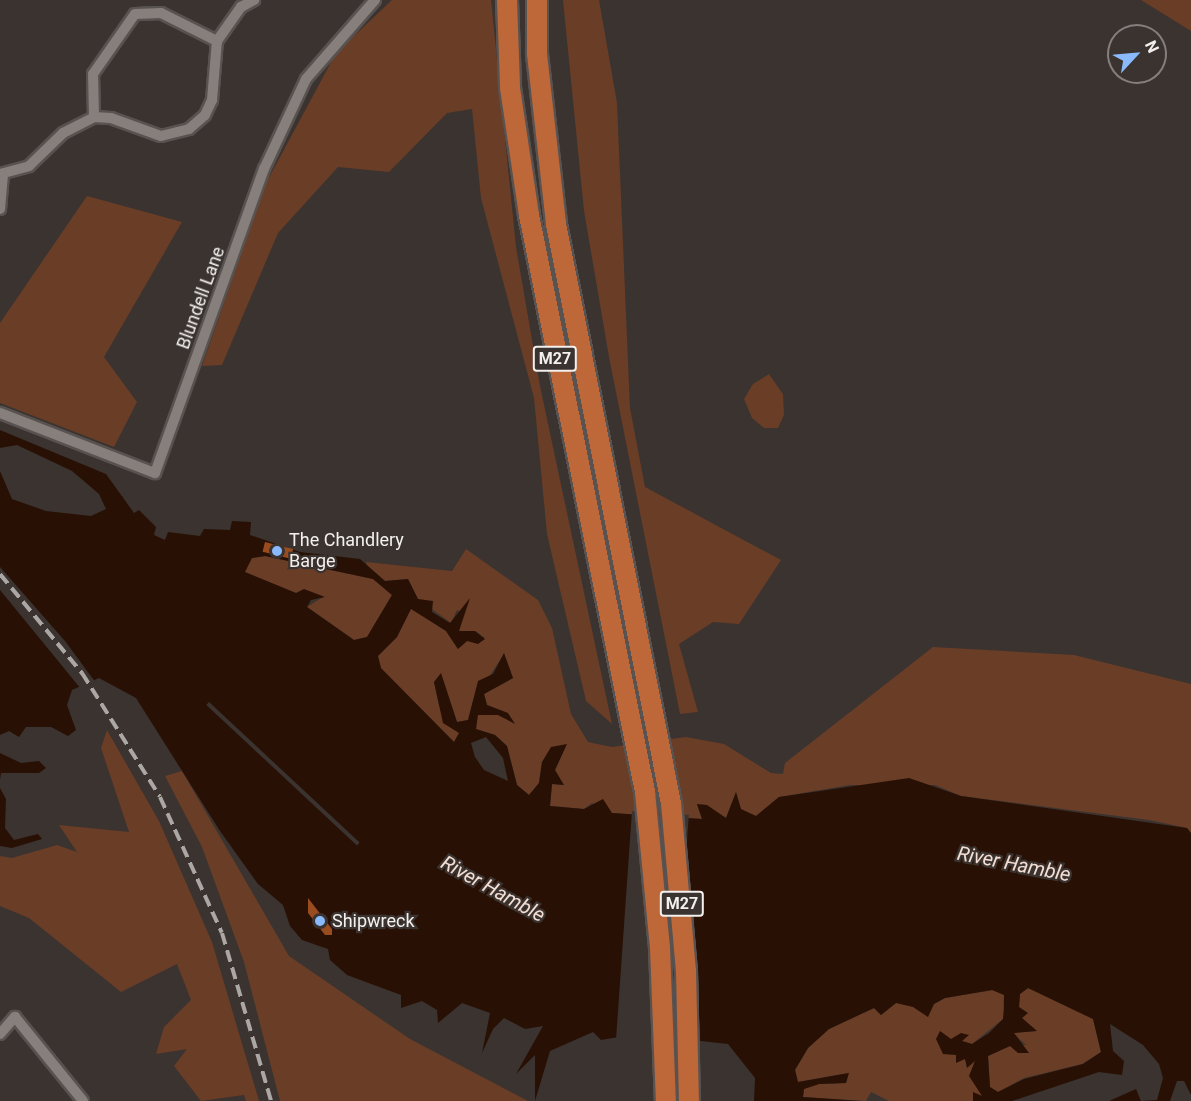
<!DOCTYPE html>
<style>
body{margin:0}
#map{position:relative;width:1191px;height:1101px;overflow:hidden;background:#3a3330;font-family:Roboto,sans-serif}
div>[style]{position:absolute}
.green>*{inset:0;background:#6a3d26}
.water>*{inset:0;background:#291004}
.pier>*{inset:0;background:#3a3330;transform-origin:0 0}
.building>*{inset:0;background:#994c20;transform-origin:0 0}
.roads{filter:drop-shadow(2px 0 #585250) drop-shadow(-2px 0 #585250) drop-shadow(0 2px #585250) drop-shadow(0 -2px #585250)}
.street>*{height:10px;margin:-5px;padding:0 5px;transform-origin:5px;border-radius:5px;background:#867f7c}
.highway>*{height:20px;margin:-10px;padding:0 10px;transform-origin:10px;border-radius:10px;background:#be6738}
.rail>*{height:4px;margin-top:-2px;transform-origin:0;background:repeating-linear-gradient(90deg,#aca7a5 0 12px,transparent 0 18px)}
.dots>*{width:16px;height:16px;translate:-50% -50%;box-sizing:border-box;border:3px solid #3a3330;border-radius:50%}
span{translate:-50% -50%;white-space:nowrap;text-align:center;line-height:1.15;-webkit-text-stroke:4.5px #3a3330;paint-order:stroke}
.shield-label span{padding:2px 4px;background:#3a3330;border:2px solid;border-radius:4px;-webkit-text-stroke-width:0}
.shield-label{font-size:16px;color:#f4f0ee;font-weight:700}
.street-label{font-size:18px;color:#f4f0ee}
.poi-label{font-size:18px;color:#f4f0ee}
.left{translate:0 -50%;text-align:left}
.water-label{font-size:20px;color:#f5ded3;font-style:italic}
.north{position:absolute;left:1107px;top:24px;width:60px;height:60px;box-sizing:border-box;background:#3a3330;border:2px solid #847f7c;border-radius:50%;rotate:64deg;font-size:16px;font-weight:700;line-height:24px;text-align:center;color:#f4f0ee}
.north::after{content:'';display:block;margin:auto;width:21px;height:27px;background:#8bbafc;clip-path:polygon(50% 0,100% 100%,50% 72%,0 100%)}
</style>
<div id="map">
<div class="green">
<div style="clip-path:polygon(392px 0,491px 0,516px 247px,540px 386px,612px 724px,586px 701px,547px 534px,534px 398px,481px 198px,472px 109px,447px 113px,389px 172px,338px 167px,278px 233px,222px 365px,202px 366px,266px 183px,336px 53px)"></div>
<div style="clip-path:polygon(563px 0,599px 0,617px 103px,630px 408px,645px 487px,781px 560px,739px 624px,713px 622px,679px 644px,698px 712px,680px 714px,609px 357px,584px 211px)"></div>
<div style="clip-path:polygon(1141px 0,1191px 0,1191px 31px)"></div>
<div style="clip-path:polygon(87px 196px,182px 222px,104px 357px,137px 402px,114px 447px,0 403px,0 323px)"></div>
<div style="clip-path:polygon(769px 374px,783px 394px,784px 415px,778px 428px,764px 428px,752px 418px,744px 399px,753px 384px)"></div>
<div style="clip-path:polygon(466px 549px,538px 600px,552px 628px,571px 714px,588px 742px,612px 747px,686px 737px,724px 744px,771px 773px,783px 774px,785px 763px,933px 647px,1074px 655px,1191px 684px,1191px 833px,1187px 828px,1149px 820px,961px 796px,935px 785px,850px 785px,779px 797px,756px 816px,741px 810px,736px 793px,726px 818px,697px 804px,702px 819px,611px 813px,592px 803px,584px 809px,550px 806px,552px 784px,563px 785px,555px 770px,566px 745px,542px 762px,539px 783px,529px 795px,517px 785px,507px 746px,495px 735px,476px 729px,477px 715px,498px 715px,514px 722px,507px 713px,487px 705px,484px 694px,513px 678px,504px 654px,473px 701px,468px 720px,457px 722px,441px 674px,434px 682px,439px 706px,459px 733px,454px 742px,381px 669px,378px 656px,397px 637px,411px 608px,446px 631px,458px 649px,467px 641px,485px 638px,475px 631px,459px 632px,462px 613px,457px 610px,451px 623px,418px 599px,408px 579px,385px 581px,369px 571px,366px 562px,452px 571px)"></div>
<div style="clip-path:polygon(265px 556px,373px 579px,392px 595px,367px 637px,354px 640px,307px 607px,323px 597px,296px 593px,244px 572px,252px 558px)"></div>
<div style="clip-path:polygon(107px 730px,159px 821px,212px 942px,259px 1101px,246px 1101px,244px 1095px,201px 1101px,174px 1066px,187px 1049px,156px 1054px,164px 1027px,191px 1000px,177px 964px,121px 992px,29px 918px,0 906px,0 856px,12px 858px,57px 845px,77px 852px,59px 825px,129px 832px,101px 748px)"></div>
<div style="clip-path:polygon(182px 771px,289px 956px,410px 1039px,528px 1101px,280px 1101px,244px 962px,202px 847px,165px 776px)"></div>
<div style="clip-path:polygon(1028px 988px,1093px 1019px,1101px 1052px,1082px 1064px,1024px 1078px,998px 1092px,990px 1087px,988px 1056px,1010px 1046px,1026px 1045px,1013px 1033px,1036px 1031px,1021px 1017px,1019px 1007px,1020px 994px)"></div>
<div style="clip-path:polygon(993px 990px,1004px 994px,1003px 1019px,972px 1044px,962px 1041px,961px 1033px,956px 1055px,965px 1059px,967px 1067px,975px 1060px,982px 1097px,973px 1093px,973px 1101px,889px 1101px,871px 1092px,866px 1101px,803px 1097px,804px 1089px,819px 1084px,846px 1083px,848px 1073px,798px 1082px,795px 1070px,808px 1048px,829px 1029px,874px 1008px,881px 1015px,896px 1003px,934px 1004px,945px 998px)"></div>
</div>
<div class="water">
<div style="clip-path:polygon(evenodd,0 430px,106px 474px,134px 513px,139px 510px,156px 527px,154px 535px,165px 540px,168px 532px,200px 536px,204px 529px,230px 530px,232px 521px,251px 522px,250px 535px,300px 552px,360px 559px,385px 581px,408px 579px,418px 599px,433px 601px,432px 612px,450px 623px,470px 598px,459px 631px,475px 631px,485px 639px,478px 644px,467px 641px,458px 649px,446px 631px,411px 609px,397px 637px,378px 656px,381px 668px,454px 742px,459px 733px,443px 723px,434px 682px,441px 673px,457px 722px,468px 720px,478px 681px,493px 674px,504px 653px,513px 678px,484px 694px,487px 705px,508px 713px,515px 724px,498px 715px,478px 715px,476px 729px,495px 735px,507px 746px,517px 785px,529px 795px,539px 783px,542px 762px,551px 747px,567px 744px,555px 770px,564px 785px,552px 784px,550px 806px,584px 809px,603px 799px,612px 813px,702px 819px,697px 804px,707px 805px,726px 818px,736px 792px,741px 809px,756px 816px,779px 797px,909px 778px,961px 796px,1187px 828px,1191px 833px,1191px 1095px,1184px 1081px,1177px 1081px,1170px 1101px,1109px 1101px,1136px 1089px,1141px 1101px,1157px 1100px,1163px 1078px,1159px 1064px,1143px 1045px,1110px 1024px,1113px 1051px,1124px 1061px,1122px 1075px,1099px 1072px,1012px 1101px,973px 1101px,973px 1092px,982px 1096px,969px 1076px,975px 1061px,967px 1068px,965px 1059px,956px 1063px,956px 1055px,943px 1054px,936px 1039px,940px 1031px,951px 1039px,961px 1033px,969px 1035px,962px 1041px,972px 1044px,989px 1033px,1003px 1019px,1004px 1010px,1004px 995px,992px 990px,945px 998px,934px 1004px,928px 1017px,913px 1007px,896px 1003px,881px 1015px,874px 1008px,829px 1029px,808px 1048px,795px 1070px,798px 1082px,849px 1073px,846px 1083px,819px 1084px,804px 1089px,803px 1097px,861px 1101px,754px 1101px,755px 1078px,728px 1044px,637px 1034px,601px 1040px,593px 1032px,550px 1051px,535px 1101px,535px 1055px,516px 1074px,543px 1026px,525px 1029px,504px 1018px,493px 1029px,482px 1053px,490px 1013px,462px 1003px,438px 1023px,437px 1010px,422px 1001px,401px 1008px,401px 995px,347px 975px,330px 960px,328px 949px,302px 940px,290px 926px,283px 905px,258px 884px,220px 831px,136px 698px,99px 678px,72px 690px,67px 705px,76px 730px,68px 736px,51px 727px,26px 727px,19px 737px,9px 731px,0 735px,0 471px,12px 499px,46px 511px,91px 516px,106px 509px,99px 494px,72px 471px,17px 445px,0 448px,0 430px,265px 556px,373px 579px,392px 595px,367px 637px,354px 640px,307px 607px,311px 600px,325px 597px,304px 589px,296px 593px,245px 572px,252px 558px,265px 556px,0 430px,486px 737px,503px 758px,508px 781px,484px 770px,475px 757px,471px 743px,486px 737px,0 430px,1028px 988px,1093px 1019px,1101px 1052px,1083px 1064px,1024px 1079px,998px 1092px,990px 1087px,988px 1056px,1010px 1046px,1018px 1053px,1029px 1053px,1014px 1033px,1037px 1031px,1022px 1018px,1028px 1013px,1019px 1007px,1020px 994px,1028px 988px)"></div>
<div style="clip-path:polygon(0 753px,21px 763px,39px 761px,46px 768px,39px 773px,1px 773px,0 780px)"></div>
<div style="clip-path:polygon(0 788px,6px 799px,5px 828px,14px 840px,38px 834px,42px 839px,12px 848px,0 846px)"></div>
</div>
<div class="pier">
<div style="clip-path:polygon(0 567px,65px 641px,96px 683px,81px 689px,0 590px)"></div>
<div style="left:209px;top:702px;width:206px;height:4px;rotate:43deg"></div>
<div style="left:632px;top:811px;width:57px;height:228px;rotate:4deg"></div>
</div>
<div class="building">
<div style="left:265px;top:542px;width:29px;height:10px;rotate:14deg"></div>
<div style="clip-path:polygon(308px 898px,332px 929px,332px 935px,325px 935px,308px 913px)"></div>
</div>
<div class="roads">
<div class="street">
<div style="left:94px;top:117px;width:43px;rotate:-91.3deg"></div>
<div style="left:93px;top:74px;width:73px;rotate:-55deg"></div>
<div style="left:135px;top:14px;width:26px;rotate:-2deg"></div>
<div style="left:161px;top:13px;width:63px;rotate:26.6deg"></div>
<div style="left:0;top:174px;width:30px;rotate:-15deg"></div>
<div style="left:29px;top:166px;width:47px;rotate:-44.1deg"></div>
<div style="left:63px;top:133px;width:35px;rotate:-27deg"></div>
<div style="left:94px;top:117px;width:17px;rotate:3deg"></div>
<div style="left:111px;top:118px;width:53px;rotate:19.8deg"></div>
<div style="left:161px;top:136px;width:29px;rotate:-14deg"></div>
<div style="left:189px;top:129px;width:21px;rotate:-41deg"></div>
<div style="left:205px;top:115px;width:17px;rotate:-65deg"></div>
<div style="left:212px;top:100px;width:59px;rotate:-85.2deg"></div>
<div style="left:217px;top:41px;width:42px;rotate:-54.8deg"></div>
<div style="left:241px;top:7px;width:15px;rotate:-28deg"></div>
<div style="left:0;top:209px;width:34px;rotate:-85deg"></div>
<div style="left:0;top:413px;width:166px;rotate:21.2deg"></div>
<div style="left:155px;top:473px;width:323px;rotate:-70.3deg"></div>
<div style="left:264px;top:169px;width:99px;rotate:-65deg"></div>
<div style="left:306px;top:79px;width:105px;rotate:-48.9deg"></div>
<div style="left:0;top:1034px;width:23px;rotate:-49deg"></div>
<div style="left:15px;top:1017px;width:108px;rotate:51deg"></div>
</div>
<div class="highway">
<div style="left:507px;top:0;width:88px;rotate:88deg"></div>
<div style="left:510px;top:88px;width:128px;rotate:81.5deg"></div>
<div style="left:529px;top:215px;width:589px;rotate:78.63deg"></div>
<div style="left:645px;top:792px;width:157px;rotate:84.5deg"></div>
<div style="left:660px;top:948px;width:153px;rotate:87.8deg"></div>
<div style="left:537px;top:0;width:54px;rotate:90deg"></div>
<div style="left:537px;top:54px;width:171px;rotate:83.6deg"></div>
<div style="left:556px;top:224px;width:590px;rotate:78.77deg"></div>
<div style="left:671px;top:803px;width:169px;rotate:84.9deg"></div>
<div style="left:686px;top:971px;width:130px;rotate:88.7deg"></div>
</div>
</div>
<div class="rail">
<div style="left:0;top:574px;width:129px;rotate:50.4deg"></div>
<div style="left:82px;top:673px;width:146px;rotate:57.8deg"></div>
<div style="left:160px;top:797px;width:149px;rotate:65.5deg"></div>
<div style="left:222px;top:933px;width:175px;rotate:73.7deg"></div>
</div>
<div class="dots">
<div style="left:277px;top:551px;background:#8bbafc"></div>
<div style="left:320px;top:921px;background:#8bbafc"></div>
</div>
<div class="shield-label">
<span style="left:555px;top:359px">M27</span>
<span style="left:682px;top:904px">M27</span>
</div>
<div class="street-label">
<span style="left:201px;top:298px;rotate:-70deg">Blundell Lane</span>
</div>
<div class="poi-label">
<span class="left" style="left:289px;top:551px">The Chandlery<br>Barge</span>
<span class="left" style="left:332px;top:921px">Shipwreck</span>
</div>
<div class="water-label">
<span style="left:1014px;top:864px;rotate:11deg">River Hamble</span>
<span style="left:493px;top:889px;rotate:29deg">River Hamble</span>
</div>
<div class="north">N</div>
</div>
